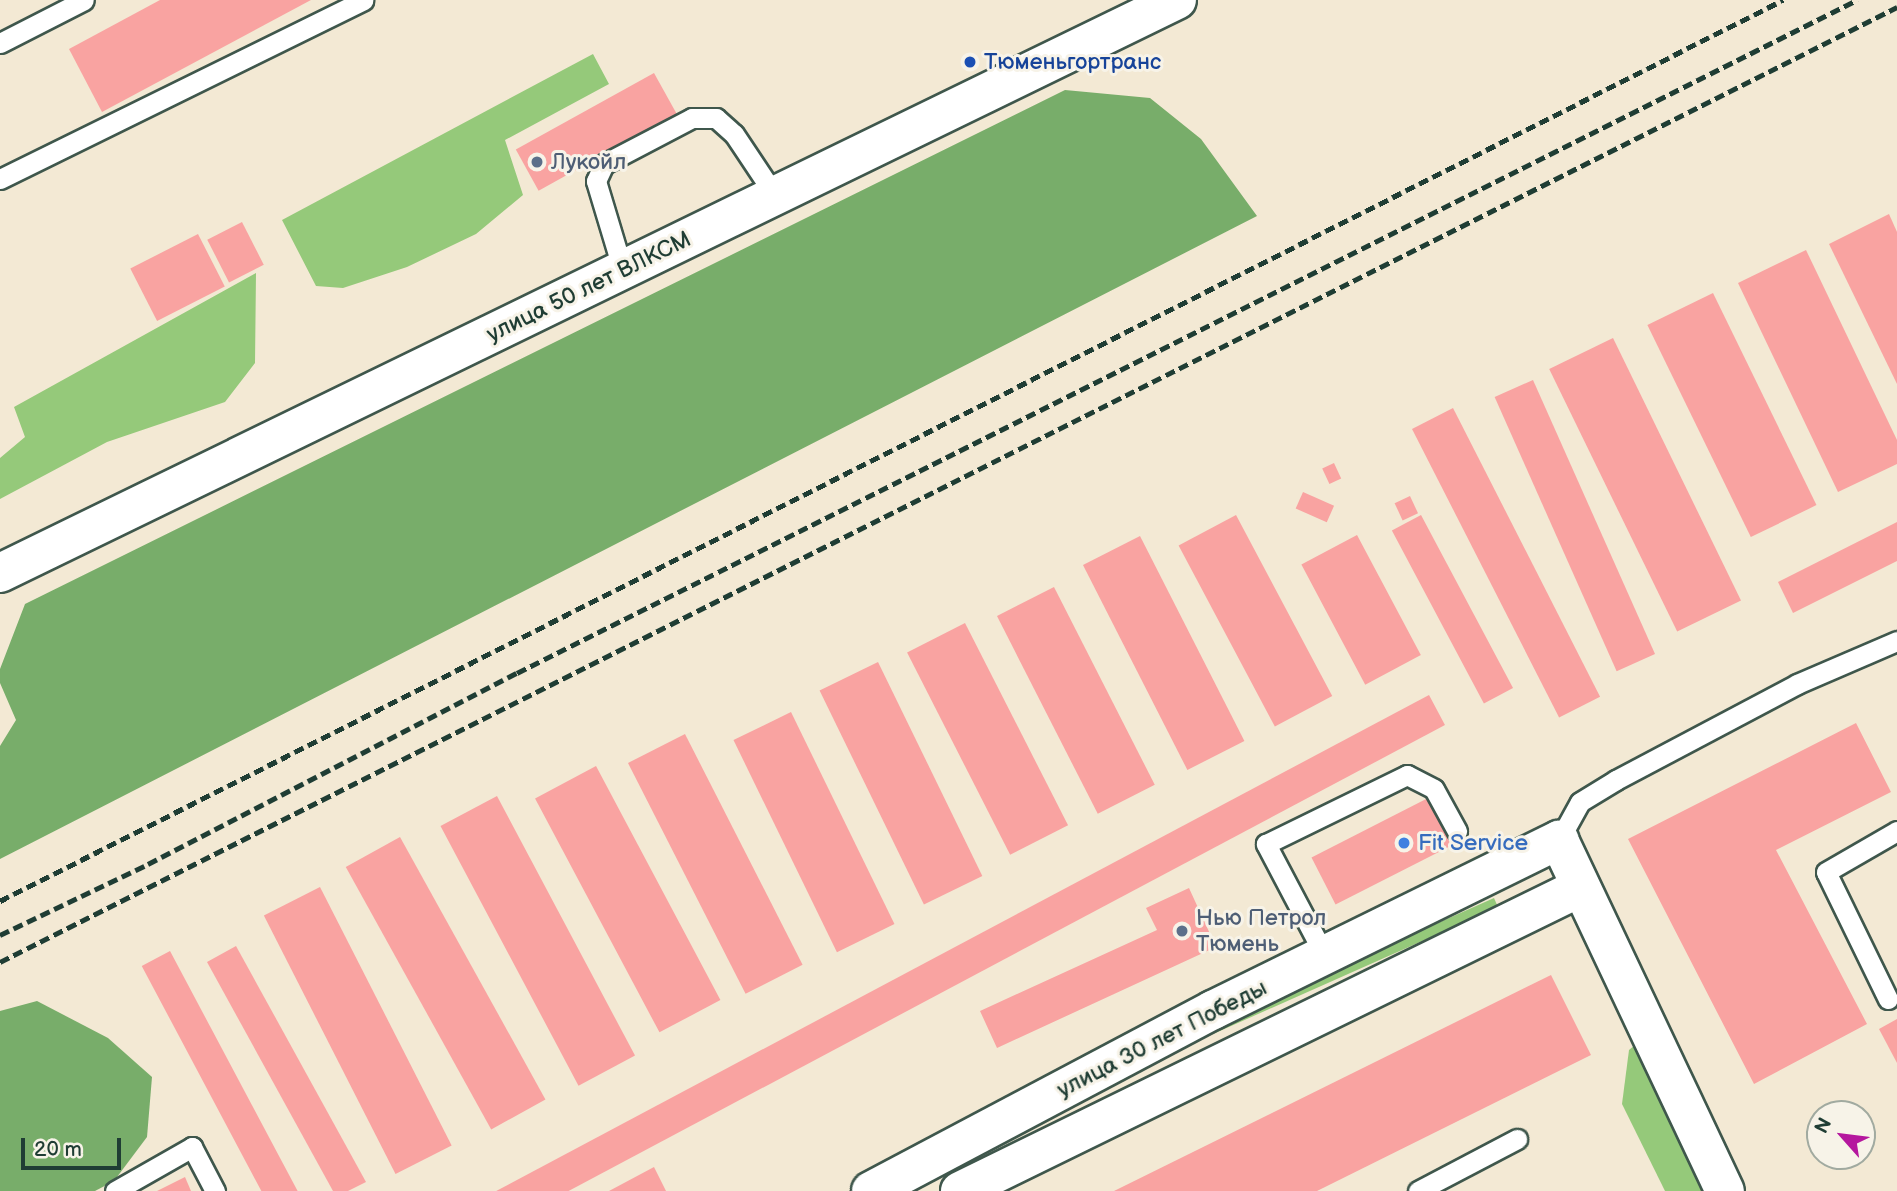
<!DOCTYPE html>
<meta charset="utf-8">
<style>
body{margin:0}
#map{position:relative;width:1897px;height:1191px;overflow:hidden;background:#f3e9d4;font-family:"Balsamiq Sans",sans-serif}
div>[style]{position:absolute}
.green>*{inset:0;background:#95c97a;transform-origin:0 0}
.forest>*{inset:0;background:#78ad6a}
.building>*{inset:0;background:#f9a3a1;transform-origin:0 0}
.roads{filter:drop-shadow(2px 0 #3f574c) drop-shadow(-2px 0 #3f574c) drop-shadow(0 2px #3f574c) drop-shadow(0 -2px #3f574c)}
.service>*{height:19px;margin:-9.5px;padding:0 9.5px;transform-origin:9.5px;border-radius:9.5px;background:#fff}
.tertiary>*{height:38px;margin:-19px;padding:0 19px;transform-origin:19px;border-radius:19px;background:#fff}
.rail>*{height:5px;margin-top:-2.5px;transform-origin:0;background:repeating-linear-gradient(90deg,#1f3d34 0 10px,transparent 0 15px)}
.dots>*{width:19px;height:19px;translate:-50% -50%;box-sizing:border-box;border:4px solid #f7f3e8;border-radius:50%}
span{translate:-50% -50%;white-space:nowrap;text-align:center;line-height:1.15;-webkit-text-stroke:6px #f7f3e8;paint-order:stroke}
.transit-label{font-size:23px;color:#164399}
.left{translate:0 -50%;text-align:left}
.service-label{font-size:23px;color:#4e5e75}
.street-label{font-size:23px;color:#1f3d34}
.shop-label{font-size:23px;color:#366cbe}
.north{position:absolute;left:1806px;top:1100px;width:70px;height:70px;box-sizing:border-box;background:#f7f3e8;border:2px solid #a1aaa0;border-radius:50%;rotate:298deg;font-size:19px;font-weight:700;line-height:28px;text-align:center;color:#1f3d34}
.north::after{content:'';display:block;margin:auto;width:24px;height:32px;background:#b5179e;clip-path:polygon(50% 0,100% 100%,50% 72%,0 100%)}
.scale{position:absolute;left:21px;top:1138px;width:100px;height:32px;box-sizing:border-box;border:4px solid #1f3d34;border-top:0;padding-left:9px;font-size:21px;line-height:24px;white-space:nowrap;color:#1f3d34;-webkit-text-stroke:5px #f7f3e8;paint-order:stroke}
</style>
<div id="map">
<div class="green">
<div style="clip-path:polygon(593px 54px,609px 84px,505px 140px,523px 195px,476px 234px,407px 267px,343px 288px,316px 286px,282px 220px)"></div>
<div style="clip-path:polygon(256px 273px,255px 363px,225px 402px,107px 442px,0 499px,0 458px,25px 437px,14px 407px)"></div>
<div style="left:1494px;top:898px;width:10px;height:666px;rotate:66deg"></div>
<div style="clip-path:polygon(1641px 1040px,1705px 1191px,1665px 1191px,1622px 1104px,1629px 1050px)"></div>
</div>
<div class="forest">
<div style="clip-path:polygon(1065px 90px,1150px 98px,1201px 139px,1257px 216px,0 859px,0 746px,16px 720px,0 683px,0 669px,25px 604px)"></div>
<div style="clip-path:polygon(37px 1001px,108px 1038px,152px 1077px,147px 1137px,114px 1181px,95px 1191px,0 1191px,0 1011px)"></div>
</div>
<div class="building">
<div style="clip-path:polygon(160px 0,311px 0,102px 112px,69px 49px)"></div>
<div style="left:654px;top:73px;width:47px;height:158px;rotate:61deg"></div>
<div style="clip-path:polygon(1889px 214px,1897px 232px,1897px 384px,1829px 244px)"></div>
<div style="left:242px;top:222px;width:48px;height:39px;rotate:63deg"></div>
<div style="left:198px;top:234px;width:59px;height:76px;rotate:63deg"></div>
<div style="clip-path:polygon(1806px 250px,1897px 440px,1897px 464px,1838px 492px,1738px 283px)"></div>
<div style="left:1713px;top:293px;width:236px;height:73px;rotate:64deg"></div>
<div style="left:1613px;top:338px;width:292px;height:71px;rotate:64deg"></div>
<div style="left:1533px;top:380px;width:300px;height:42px;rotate:66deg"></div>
<div style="left:1453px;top:408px;width:324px;height:46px;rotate:63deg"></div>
<div style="left:1334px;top:463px;width:17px;height:13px;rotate:65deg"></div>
<div style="left:1303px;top:492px;width:34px;height:18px;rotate:24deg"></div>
<div style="left:1410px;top:496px;width:19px;height:17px;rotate:65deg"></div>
<div style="left:1236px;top:515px;width:205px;height:65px;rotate:62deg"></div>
<div style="left:1421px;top:515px;width:196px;height:33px;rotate:62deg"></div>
<div style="clip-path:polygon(1897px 522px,1897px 561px,1793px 613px,1778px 582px)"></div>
<div style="left:1357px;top:535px;width:136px;height:63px;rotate:62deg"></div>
<div style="left:1140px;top:536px;width:230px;height:64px;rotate:63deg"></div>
<div style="left:1054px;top:587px;width:222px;height:64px;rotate:63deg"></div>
<div style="left:965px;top:623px;width:227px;height:65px;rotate:63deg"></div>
<div style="left:878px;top:662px;width:238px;height:65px;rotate:64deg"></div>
<div style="left:1429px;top:695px;width:34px;height:1106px;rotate:62deg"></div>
<div style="left:791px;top:712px;width:236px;height:64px;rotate:64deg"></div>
<div style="clip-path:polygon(1856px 723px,1891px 792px,1776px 850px,1867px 1024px,1754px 1084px,1628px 839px)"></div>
<div style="left:685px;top:734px;width:259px;height:64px;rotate:63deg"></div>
<div style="left:596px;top:766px;width:265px;height:69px;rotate:62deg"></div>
<div style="left:497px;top:796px;width:294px;height:64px;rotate:62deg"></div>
<div style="left:1430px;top:797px;width:53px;height:133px;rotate:63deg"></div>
<div style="left:400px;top:837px;width:300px;height:62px;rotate:61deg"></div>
<div style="left:320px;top:887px;width:290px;height:63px;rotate:63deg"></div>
<div style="clip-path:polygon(1189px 888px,1216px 947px,997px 1048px,980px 1011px,1157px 930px,1146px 908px)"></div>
<div style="clip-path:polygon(236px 946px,366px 1182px,348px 1191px,333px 1191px,207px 962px)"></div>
<div style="left:170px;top:951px;width:273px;height:32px;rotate:62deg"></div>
<div style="clip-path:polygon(1551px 975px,1591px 1055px,1317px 1191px,1114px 1191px)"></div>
<div style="clip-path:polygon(1897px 1019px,1897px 1063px,1879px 1029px)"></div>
<div style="clip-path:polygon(654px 1167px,666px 1191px,609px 1191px)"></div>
<div style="clip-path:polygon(185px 1177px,191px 1191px,157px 1191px)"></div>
</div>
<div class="roads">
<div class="service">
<div style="left:0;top:43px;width:94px;rotate:-27.1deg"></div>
<div style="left:0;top:179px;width:405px;rotate:-26.2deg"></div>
<div style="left:623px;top:271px;width:94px;rotate:-106.7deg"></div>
<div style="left:596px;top:181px;width:19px;rotate:-65deg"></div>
<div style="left:604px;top:164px;width:99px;rotate:-27.6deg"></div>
<div style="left:692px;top:118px;width:24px"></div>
<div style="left:716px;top:118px;width:24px;rotate:42deg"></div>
<div style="left:734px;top:134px;width:76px;rotate:56.3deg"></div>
<div style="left:1559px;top:840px;width:43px;rotate:-61.1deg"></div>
<div style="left:1580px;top:802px;width:42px;rotate:-31.4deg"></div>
<div style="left:1616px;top:780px;width:205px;rotate:-27.9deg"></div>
<div style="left:1797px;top:684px;width:109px;rotate:-23.3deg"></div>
<div style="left:1325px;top:956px;width:127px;rotate:-117.8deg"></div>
<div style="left:1266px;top:844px;width:157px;rotate:-26.1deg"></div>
<div style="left:1407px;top:775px;width:30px;rotate:27deg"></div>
<div style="left:1434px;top:789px;width:48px;rotate:61.3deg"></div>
<div style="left:1888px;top:999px;width:141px;rotate:-116deg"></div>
<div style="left:1826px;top:872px;width:82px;rotate:-30deg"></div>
<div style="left:115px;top:1191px;width:89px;rotate:-29.7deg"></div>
<div style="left:192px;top:1147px;width:50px;rotate:62.4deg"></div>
<div style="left:1418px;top:1191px;width:112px;rotate:-27.7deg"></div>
</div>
<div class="tertiary">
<div style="left:0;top:573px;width:1309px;rotate:-25.96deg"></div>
<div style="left:871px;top:1191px;width:387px;rotate:-27.9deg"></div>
<div style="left:1213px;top:1010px;width:386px;rotate:-26.2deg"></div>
<div style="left:1559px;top:840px;width:388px;rotate:64.7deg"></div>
<div style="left:960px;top:1191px;width:691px;rotate:-26.08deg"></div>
</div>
</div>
<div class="rail">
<div style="left:0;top:901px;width:1998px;rotate:-26.81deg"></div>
<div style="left:0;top:935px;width:164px;rotate:-25.6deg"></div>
<div style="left:148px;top:864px;width:416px;rotate:-27.4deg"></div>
<div style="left:517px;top:673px;width:1500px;rotate:-26.67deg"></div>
<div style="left:0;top:962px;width:2124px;rotate:-26.72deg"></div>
</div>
<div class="dots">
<div style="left:970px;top:62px;background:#1a4fb4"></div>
<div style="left:537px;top:162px;background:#5c6f8a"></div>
<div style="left:1404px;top:843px;background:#3f7fe0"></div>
<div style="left:1182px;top:931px;background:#5c6f8a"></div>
</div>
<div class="transit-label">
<span class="left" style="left:984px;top:62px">Тюменьгортранс</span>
</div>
<div class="service-label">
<span class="left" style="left:551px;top:162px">Лукойл</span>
<span class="left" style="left:1196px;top:931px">Нью Петрол<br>Тюмень</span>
</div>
<div class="street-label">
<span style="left:589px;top:287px;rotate:-26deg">улица 50 лет ВЛКСМ</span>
<span style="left:1162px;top:1039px;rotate:-27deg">улица 30 лет Победы</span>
</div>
<div class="shop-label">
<span class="left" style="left:1418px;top:843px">Fit Service</span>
</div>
<div class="north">N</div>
<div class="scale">20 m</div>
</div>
